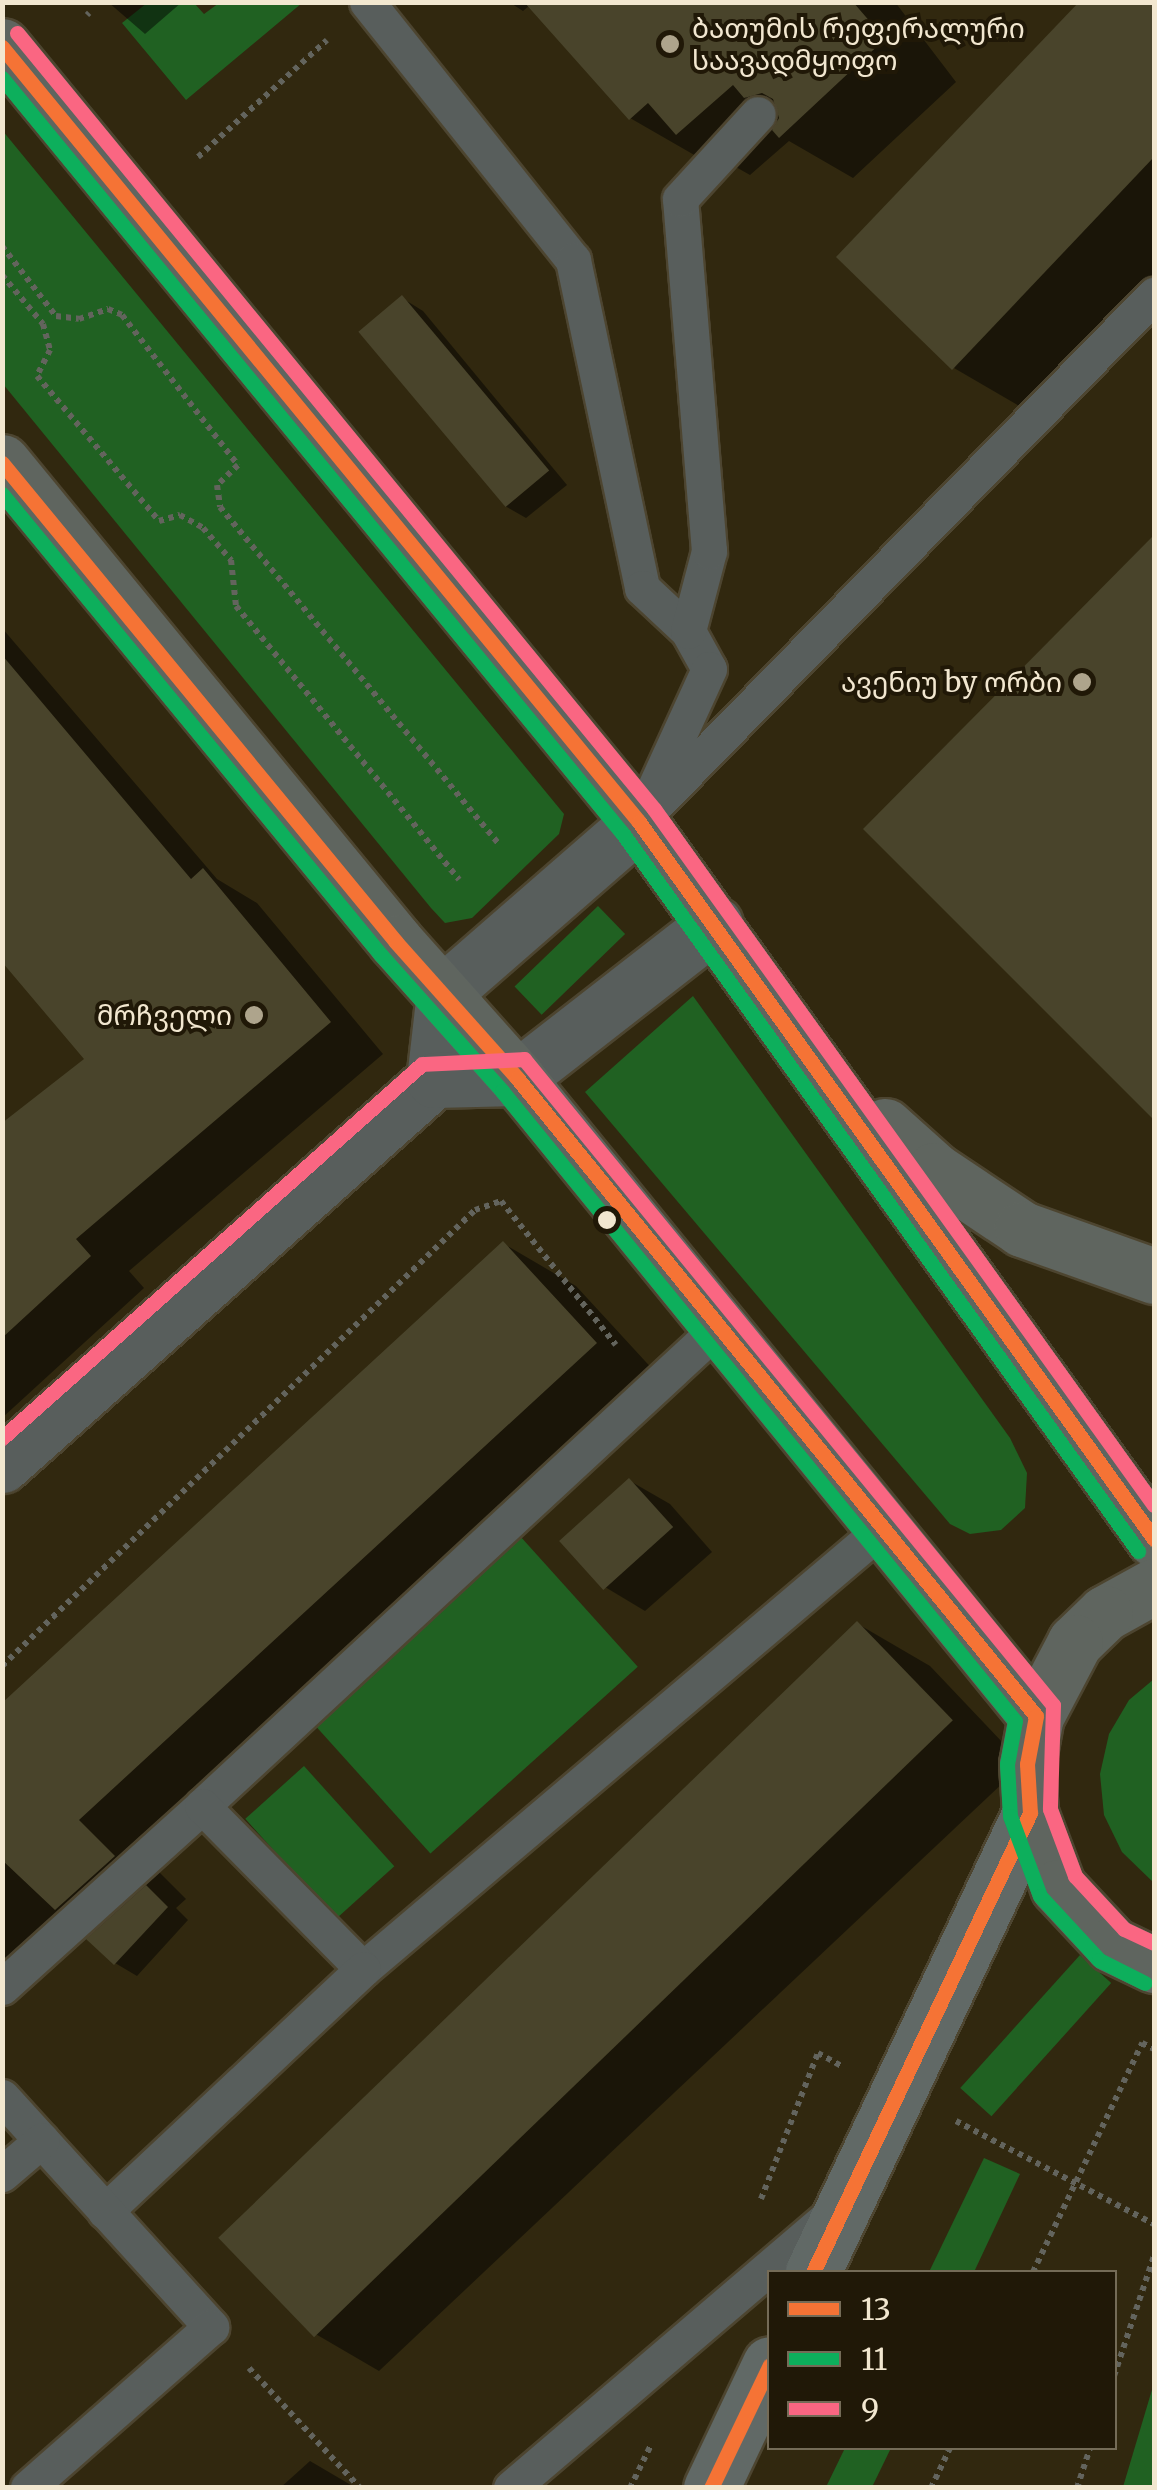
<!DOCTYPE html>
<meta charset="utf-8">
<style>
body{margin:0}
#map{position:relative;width:1157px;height:2490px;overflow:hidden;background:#31280f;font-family:Merriweather,"Noto Sans Georgian",serif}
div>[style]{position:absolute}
.green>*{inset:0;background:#206122;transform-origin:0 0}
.shadow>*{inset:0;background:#0007}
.building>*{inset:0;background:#49442b;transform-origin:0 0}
.path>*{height:6px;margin-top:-3px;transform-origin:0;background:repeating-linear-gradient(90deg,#63645d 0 5px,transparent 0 10px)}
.roads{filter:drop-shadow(2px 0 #4d4530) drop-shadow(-2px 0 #4d4530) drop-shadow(0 2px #4d4530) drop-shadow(0 -2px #4d4530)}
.service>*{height:35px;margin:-17.5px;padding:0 17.5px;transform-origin:17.5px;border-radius:17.5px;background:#585e5c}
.tertiary>*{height:55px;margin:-27.5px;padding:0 27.5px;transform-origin:27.5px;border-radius:27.5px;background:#585e5c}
.secondary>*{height:55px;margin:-27.5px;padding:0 27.5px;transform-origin:27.5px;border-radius:27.5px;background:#616966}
.primary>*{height:55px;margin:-27.5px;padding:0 27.5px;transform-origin:27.5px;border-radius:27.5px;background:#5f655f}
.bus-1>*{height:15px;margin:-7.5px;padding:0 7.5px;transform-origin:7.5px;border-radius:7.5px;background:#f57335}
.bus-2>*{height:15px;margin:-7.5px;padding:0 7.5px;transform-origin:7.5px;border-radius:7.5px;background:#0daf5c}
.bus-3>*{height:15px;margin:-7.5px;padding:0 7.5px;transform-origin:7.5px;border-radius:7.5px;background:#fa6682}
.dots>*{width:28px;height:28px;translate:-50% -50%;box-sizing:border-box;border:5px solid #201807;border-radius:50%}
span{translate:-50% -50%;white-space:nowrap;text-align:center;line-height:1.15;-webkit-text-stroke:8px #201807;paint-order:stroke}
.poi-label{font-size:28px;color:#f2e7d0}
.left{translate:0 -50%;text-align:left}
.right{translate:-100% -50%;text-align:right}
.frame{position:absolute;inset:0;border:5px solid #f2e7d0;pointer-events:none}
.legend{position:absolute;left:767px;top:2270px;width:350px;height:180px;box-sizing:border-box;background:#201807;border:2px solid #746b57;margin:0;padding:12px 18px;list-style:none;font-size:30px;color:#f2e7d0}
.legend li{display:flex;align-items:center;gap:20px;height:50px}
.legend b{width:50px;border:2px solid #746b57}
</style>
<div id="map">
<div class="green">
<div style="clip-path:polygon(147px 3px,194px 3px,204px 14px,219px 3px,302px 3px,186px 100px,122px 23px)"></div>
<div style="clip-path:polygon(2px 130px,564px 814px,559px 834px,472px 918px,445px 923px,431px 908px,3px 384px)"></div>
<div style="left:598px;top:906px;width:39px;height:116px;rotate:46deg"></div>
<div style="clip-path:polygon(693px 996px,1010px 1438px,1027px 1473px,1025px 1508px,1001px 1530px,970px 1534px,950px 1524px,585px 1092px)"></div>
<div style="left:520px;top:1536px;width:176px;height:279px;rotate:48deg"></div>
<div style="clip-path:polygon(1154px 1679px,1154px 1883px,1122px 1852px,1104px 1815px,1100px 1774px,1109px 1734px,1129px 1700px)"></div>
<div style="left:304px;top:1766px;width:135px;height:79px;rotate:48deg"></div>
<div style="left:1080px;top:1955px;width:42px;height:179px;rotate:42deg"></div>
<div style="clip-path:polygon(984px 2158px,1020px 2174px,974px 2272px,929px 2272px)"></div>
<div style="clip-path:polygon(1154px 2383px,1154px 2487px,1123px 2487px)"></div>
<div style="clip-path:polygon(845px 2448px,891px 2448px,872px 2487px,826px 2487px)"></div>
</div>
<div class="shadow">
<div style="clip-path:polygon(108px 2px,182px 2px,145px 34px)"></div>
<div style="clip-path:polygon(509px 2px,895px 2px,956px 82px,853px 178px,789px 141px,750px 175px,711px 153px,703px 160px,630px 118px,530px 5px,523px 11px)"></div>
<div style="clip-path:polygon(1082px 2px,1154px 2px,1154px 275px,1026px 410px,954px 368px)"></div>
<div style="clip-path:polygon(402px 298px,423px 311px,567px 485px,526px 518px,505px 506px)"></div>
<div style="clip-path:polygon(1154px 539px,1154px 1117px,866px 829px)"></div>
<div style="clip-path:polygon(2px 628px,217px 879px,257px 903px,383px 1054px,129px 1271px,144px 1288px,2px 1418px,2px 1125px,88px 1060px,2px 860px)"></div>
<div style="clip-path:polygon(504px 1244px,576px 1286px,668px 1386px,150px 1863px,186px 1899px,176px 1908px,188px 1920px,137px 1976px,115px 1963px,98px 1932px,84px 1924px,2px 1982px,2px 1706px)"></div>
<div style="clip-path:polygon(630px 1481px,670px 1504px,712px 1552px,645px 1611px,605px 1587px)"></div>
<div style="clip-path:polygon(858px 1624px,930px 1666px,1023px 1764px,379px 2371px,307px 2329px)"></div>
<div style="clip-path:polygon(310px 2461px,356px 2488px,280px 2488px)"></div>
</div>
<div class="building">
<div style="clip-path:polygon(524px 2px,853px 2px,885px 39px,779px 138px,772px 130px,779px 118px,773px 99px,762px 93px,744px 98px,733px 85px,676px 135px,648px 103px,629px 120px)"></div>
<div style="clip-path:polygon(1079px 2px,1154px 2px,1154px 157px,952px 370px,836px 257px)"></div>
<div style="left:402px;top:295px;width:229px;height:57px;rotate:50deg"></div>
<div style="clip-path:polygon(1154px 535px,1154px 1120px,863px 829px)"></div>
<div style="clip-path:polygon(2px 655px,191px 879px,203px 868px,331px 1022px,76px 1239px,91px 1256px,2px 1338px,2px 1123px,84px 1059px,2px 962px)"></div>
<div style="clip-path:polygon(503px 1241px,597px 1343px,79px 1820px,115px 1856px,55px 1910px,2px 1860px,2px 1703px)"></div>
<div style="left:629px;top:1478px;width:66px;height:94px;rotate:48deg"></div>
<div style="left:857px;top:1621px;width:138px;height:888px;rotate:46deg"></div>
<div style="clip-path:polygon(146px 1885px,168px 1907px,114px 1965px,86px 1939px)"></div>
</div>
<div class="path">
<div style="left:87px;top:15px;width:3px;rotate:-45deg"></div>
<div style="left:198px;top:157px;width:174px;rotate:-42.2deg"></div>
<div style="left:2px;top:246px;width:88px;rotate:52.4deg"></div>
<div style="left:56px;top:316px;width:23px;rotate:7deg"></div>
<div style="left:79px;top:319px;width:31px;rotate:-19deg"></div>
<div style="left:108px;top:309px;width:15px;rotate:23deg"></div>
<div style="left:122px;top:315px;width:190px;rotate:52.3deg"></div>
<div style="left:238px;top:465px;width:29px;rotate:136deg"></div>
<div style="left:217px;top:485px;width:22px;rotate:82deg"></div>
<div style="left:220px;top:507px;width:436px;rotate:50.4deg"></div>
<div style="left:2px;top:275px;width:64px;rotate:50.1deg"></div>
<div style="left:43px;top:324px;width:27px;rotate:75deg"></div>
<div style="left:50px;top:350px;width:29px;rotate:117deg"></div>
<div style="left:37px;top:376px;width:189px;rotate:49.9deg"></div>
<div style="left:159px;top:521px;width:22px;rotate:-16deg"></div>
<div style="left:180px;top:515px;width:26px;rotate:29deg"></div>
<div style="left:203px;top:528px;width:43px;rotate:48.8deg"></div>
<div style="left:231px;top:560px;width:46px;rotate:83.8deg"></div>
<div style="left:236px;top:606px;width:353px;rotate:50.8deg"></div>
<div style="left:2px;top:1666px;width:657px;rotate:-43.95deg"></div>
<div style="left:475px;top:1210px;width:28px;rotate:-19deg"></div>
<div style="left:501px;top:1201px;width:184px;rotate:51.4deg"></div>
<div style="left:956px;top:2121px;width:223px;rotate:27.5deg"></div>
<div style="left:761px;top:2199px;width:157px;rotate:-68.7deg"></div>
<div style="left:818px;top:2053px;width:26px;rotate:29deg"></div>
<div style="left:1033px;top:2272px;width:254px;rotate:-64.5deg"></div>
<div style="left:1142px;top:2043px;width:13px;rotate:27deg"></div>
<div style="left:249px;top:2368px;width:163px;rotate:47.2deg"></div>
<div style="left:1114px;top:2376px;width:126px;rotate:-71.6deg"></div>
<div style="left:630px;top:2488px;width:46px;rotate:-64deg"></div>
<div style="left:931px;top:2488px;width:44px;rotate:-64.6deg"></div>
<div style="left:1077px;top:2488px;width:42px;rotate:-72deg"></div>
</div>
<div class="roads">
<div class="service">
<div style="left:367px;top:2px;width:330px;rotate:51.4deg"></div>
<div style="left:573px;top:260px;width:335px;rotate:78.1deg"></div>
<div style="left:642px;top:588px;width:63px;rotate:43.1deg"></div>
<div style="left:688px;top:631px;width:43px;rotate:61.1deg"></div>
<div style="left:709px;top:669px;width:168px;rotate:114.6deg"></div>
<div style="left:688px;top:631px;width:83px;rotate:-75.3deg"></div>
<div style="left:709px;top:551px;width:353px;rotate:-94.7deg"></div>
<div style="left:680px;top:199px;width:115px;rotate:-47.5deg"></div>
<div style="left:657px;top:803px;width:711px;rotate:-45.63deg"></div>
<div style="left:202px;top:1806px;width:705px;rotate:-42.82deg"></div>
<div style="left:363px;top:1969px;width:683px;rotate:-40.31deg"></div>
<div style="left:2px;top:1987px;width:270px;rotate:-42.1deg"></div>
<div style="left:202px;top:1806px;width:229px;rotate:45.4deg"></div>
<div style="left:363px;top:1969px;width:354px;rotate:136.8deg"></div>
<div style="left:2px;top:2097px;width:311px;rotate:47.7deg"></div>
<div style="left:211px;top:2327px;width:244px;rotate:138.7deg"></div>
<div style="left:2px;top:2174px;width:52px;rotate:-40.4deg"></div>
<div style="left:511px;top:2488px;width:421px;rotate:-40.5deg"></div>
</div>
<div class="tertiary">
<div style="left:434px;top:1080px;width:89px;rotate:-83.5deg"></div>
<div style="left:444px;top:992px;width:259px;rotate:-41.1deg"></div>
<div style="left:2px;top:1465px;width:579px;rotate:-41.71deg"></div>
<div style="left:434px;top:1080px;width:83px;rotate:-1.4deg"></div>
<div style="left:517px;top:1078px;width:251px;rotate:-37.9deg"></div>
</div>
<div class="secondary">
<div style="left:813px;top:2272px;width:508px;rotate:-64.7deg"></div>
<div style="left:711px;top:2488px;width:137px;rotate:-64.6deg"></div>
</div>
<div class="primary">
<div style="left:2px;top:46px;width:1004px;rotate:50.62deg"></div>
<div style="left:639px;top:822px;width:883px;rotate:54.31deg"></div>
<div style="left:2px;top:462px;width:621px;rotate:50.62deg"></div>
<div style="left:396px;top:942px;width:182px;rotate:48.3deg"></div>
<div style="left:517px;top:1078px;width:822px;rotate:50.87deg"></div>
<div style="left:885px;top:1126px;width:66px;rotate:41.9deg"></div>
<div style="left:934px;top:1170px;width:106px;rotate:33.8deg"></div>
<div style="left:1022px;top:1229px;width:140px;rotate:19.6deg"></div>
<div style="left:1154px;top:1586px;width:56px;rotate:151.1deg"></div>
<div style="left:1105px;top:1613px;width:42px;rotate:136deg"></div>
<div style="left:1075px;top:1642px;width:84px;rotate:117.8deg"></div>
<div style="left:1036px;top:1716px;width:49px;rotate:100.6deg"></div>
<div style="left:1027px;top:1764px;width:49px;rotate:86.5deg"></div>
<div style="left:1030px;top:1813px;width:79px;rotate:69.3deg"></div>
<div style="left:1058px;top:1887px;width:79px;rotate:47deg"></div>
<div style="left:1112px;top:1945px;width:47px;rotate:25.5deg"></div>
</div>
</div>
<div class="bus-1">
<div style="left:2px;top:47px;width:1003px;rotate:50.58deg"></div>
<div style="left:639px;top:822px;width:883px;rotate:54.31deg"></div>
<div style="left:2px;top:463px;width:620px;rotate:50.56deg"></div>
<div style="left:396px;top:942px;width:182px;rotate:48.3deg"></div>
<div style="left:517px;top:1078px;width:822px;rotate:50.87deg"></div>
<div style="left:1036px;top:1716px;width:49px;rotate:100.6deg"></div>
<div style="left:1027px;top:1764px;width:49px;rotate:86.5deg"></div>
<div style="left:1030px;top:1813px;width:508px;rotate:115.3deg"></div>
<div style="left:711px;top:2488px;width:136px;rotate:-64.4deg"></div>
</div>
<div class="bus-2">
<div style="left:2px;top:78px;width:978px;rotate:50.6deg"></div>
<div style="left:623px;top:834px;width:883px;rotate:54.31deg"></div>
<div style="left:2px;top:494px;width:597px;rotate:50.58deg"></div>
<div style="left:381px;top:955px;width:182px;rotate:48.3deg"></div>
<div style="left:502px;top:1091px;width:812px;rotate:50.84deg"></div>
<div style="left:1015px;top:1721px;width:44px;rotate:100.5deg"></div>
<div style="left:1007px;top:1764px;width:52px;rotate:86.7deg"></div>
<div style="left:1010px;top:1816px;width:85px;rotate:69.4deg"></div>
<div style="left:1040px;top:1896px;width:87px;rotate:47.3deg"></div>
<div style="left:1099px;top:1960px;width:51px;rotate:26.6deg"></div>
</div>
<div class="bus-3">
<div style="left:17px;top:33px;width:1004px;rotate:50.62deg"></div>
<div style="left:654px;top:809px;width:857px;rotate:54.31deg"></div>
<div style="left:2px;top:1438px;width:562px;rotate:-41.68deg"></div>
<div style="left:422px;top:1064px;width:102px;rotate:-2.8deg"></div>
<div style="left:524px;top:1059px;width:835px;rotate:50.69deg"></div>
<div style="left:1053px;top:1705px;width:104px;rotate:91.7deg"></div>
<div style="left:1050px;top:1809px;width:72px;rotate:69.5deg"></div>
<div style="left:1075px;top:1876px;width:72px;rotate:47.2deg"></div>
<div style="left:1124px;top:1929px;width:33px;rotate:25deg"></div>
</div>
<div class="dots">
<div style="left:670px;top:44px;background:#aea48c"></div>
<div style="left:1082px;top:682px;background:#aea48c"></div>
<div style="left:254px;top:1015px;background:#aea48c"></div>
<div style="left:607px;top:1220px;background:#f2e7d0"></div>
</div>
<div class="poi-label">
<span class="left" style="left:692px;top:44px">ბათუმის რეფერალური<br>საავადმყოფო</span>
<span class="right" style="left:1062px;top:682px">ავენიუ by ორბი</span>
<span class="right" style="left:232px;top:1015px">მრჩველი</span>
</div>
<div class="frame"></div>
<ul class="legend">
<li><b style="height:12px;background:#f57335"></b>13</li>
<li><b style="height:12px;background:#0daf5c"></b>11</li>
<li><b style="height:12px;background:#fa6682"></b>9</li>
</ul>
</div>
